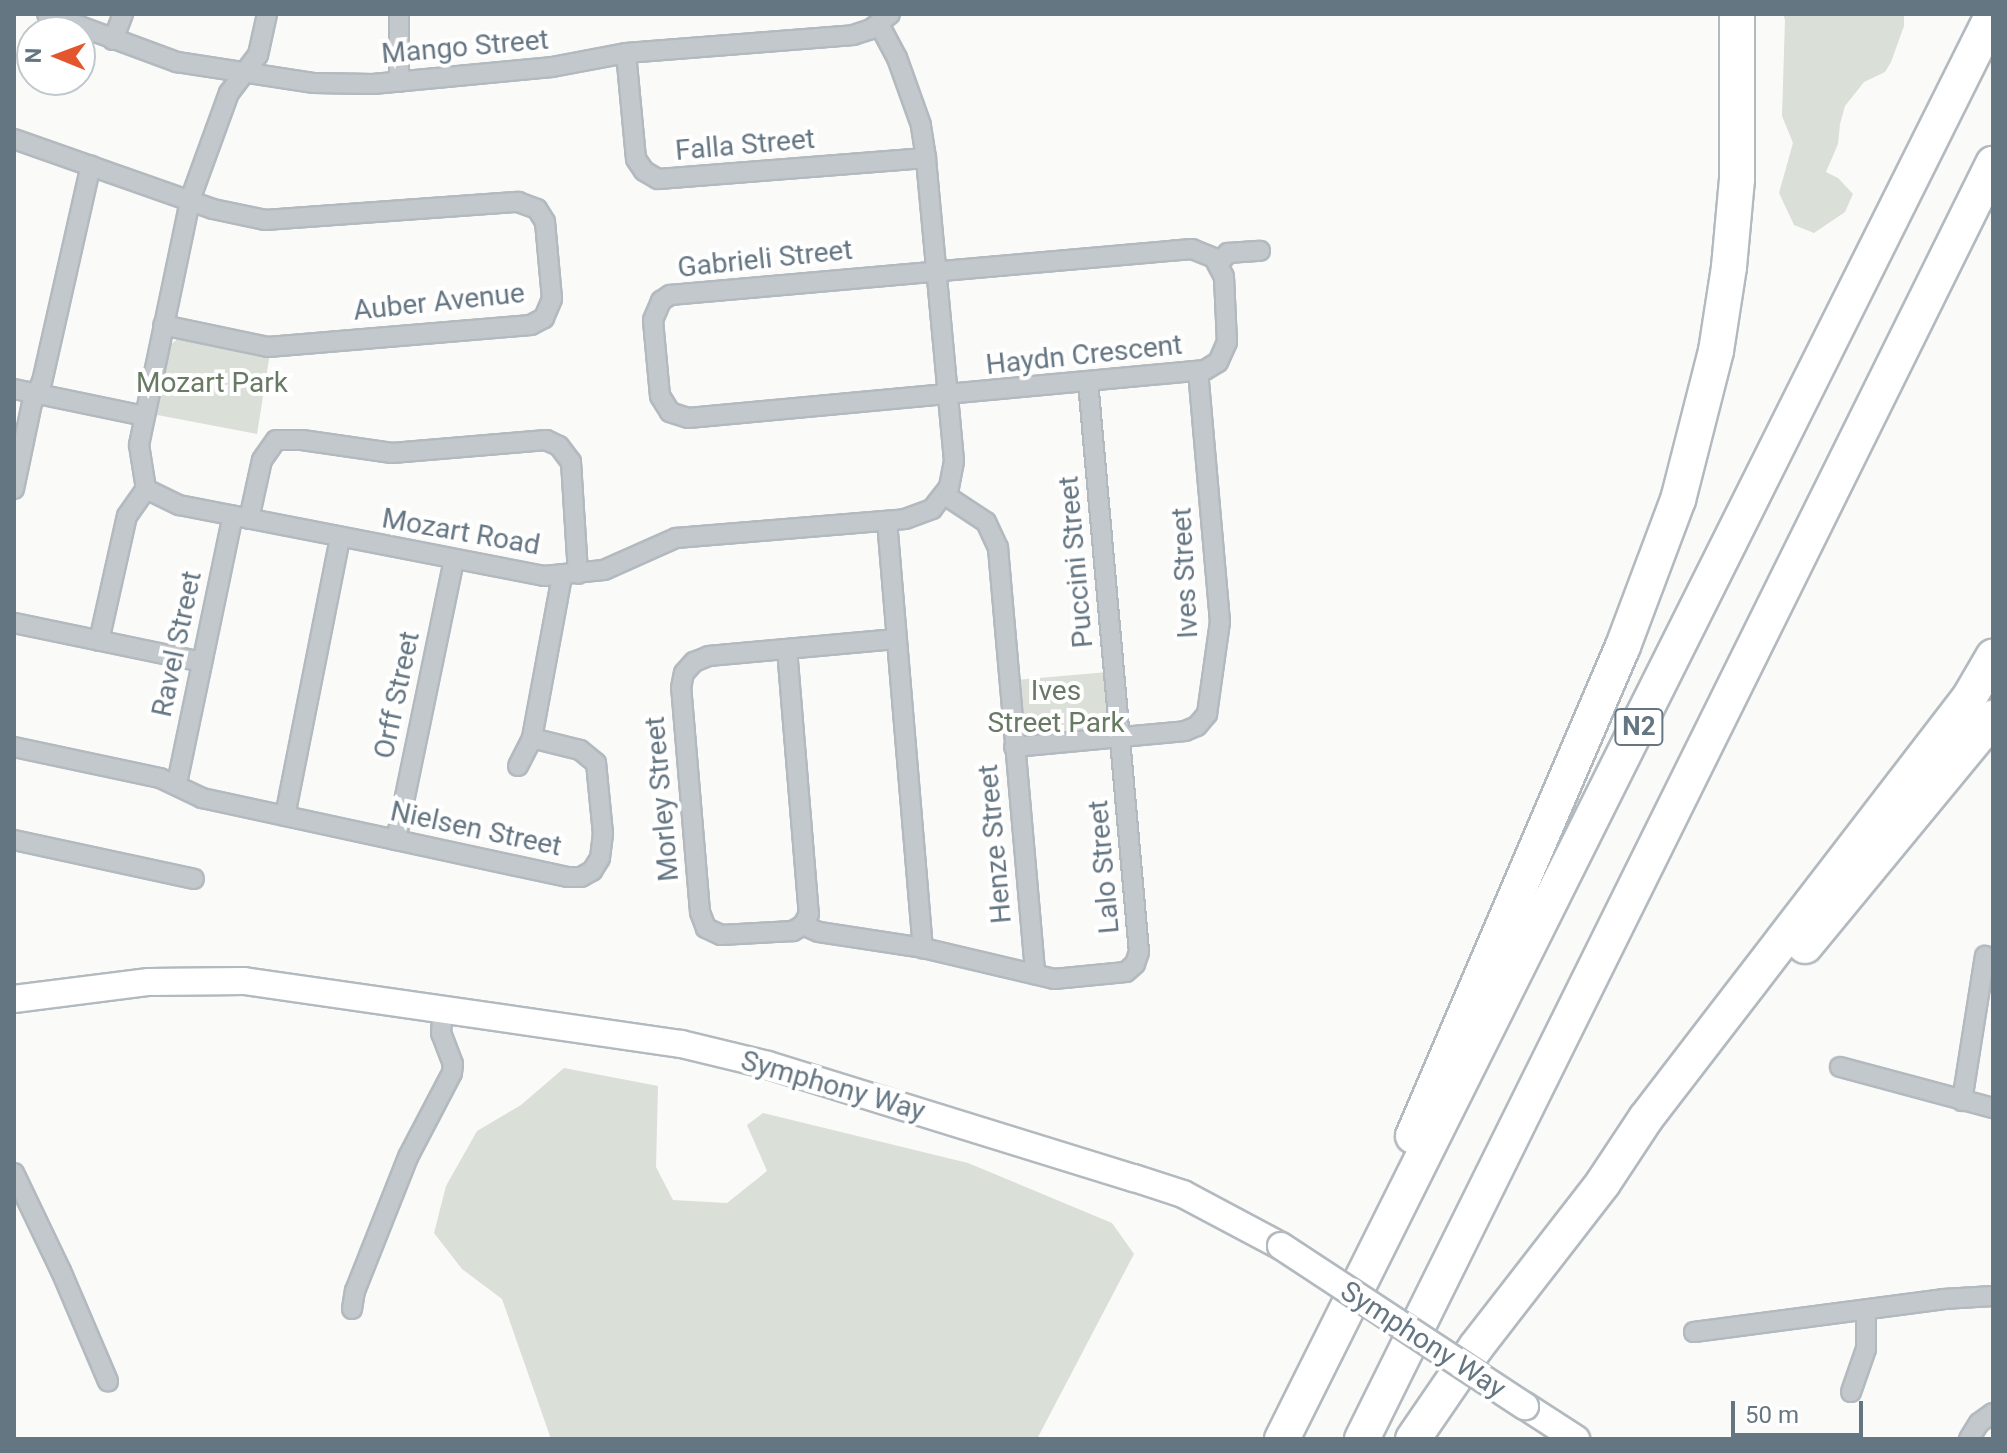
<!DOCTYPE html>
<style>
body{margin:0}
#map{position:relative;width:2007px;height:1453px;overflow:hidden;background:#fafaf8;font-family:Roboto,sans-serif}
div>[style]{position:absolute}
.green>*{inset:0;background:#dadfd7}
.roads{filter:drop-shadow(2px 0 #b3babf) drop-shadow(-2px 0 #b3babf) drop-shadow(0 2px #b3babf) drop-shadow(0 -2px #b3babf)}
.minor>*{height:18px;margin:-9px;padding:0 9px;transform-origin:9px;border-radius:9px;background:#c3c8cc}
.secondary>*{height:26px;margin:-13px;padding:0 13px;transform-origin:13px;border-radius:13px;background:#fff}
.motorway>*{height:34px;margin:-17px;padding:0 17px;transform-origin:17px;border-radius:17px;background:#fff}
.bridges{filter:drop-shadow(2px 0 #b3babf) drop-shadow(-2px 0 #b3babf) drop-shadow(0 2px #b3babf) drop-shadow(0 -2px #b3babf)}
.secondary-bridge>*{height:26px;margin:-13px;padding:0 13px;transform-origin:13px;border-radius:13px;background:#fff}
span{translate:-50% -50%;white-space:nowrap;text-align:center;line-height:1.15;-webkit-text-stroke:8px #fff;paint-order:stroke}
.shield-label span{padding:2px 6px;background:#fff;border:2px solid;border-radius:6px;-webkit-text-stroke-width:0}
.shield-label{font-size:26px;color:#657683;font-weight:700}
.street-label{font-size:28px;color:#657683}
.park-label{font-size:28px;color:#687a64}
.frame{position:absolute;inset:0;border:16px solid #657683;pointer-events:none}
.north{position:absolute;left:16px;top:16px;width:80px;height:80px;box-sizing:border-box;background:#fff;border:2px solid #c1c8cd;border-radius:50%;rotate:271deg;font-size:22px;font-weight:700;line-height:32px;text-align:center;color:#657683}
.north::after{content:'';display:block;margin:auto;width:28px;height:36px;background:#e4572e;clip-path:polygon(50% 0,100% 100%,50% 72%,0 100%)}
.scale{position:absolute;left:1731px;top:1401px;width:132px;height:36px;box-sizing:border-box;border:4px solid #657683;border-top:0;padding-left:10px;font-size:24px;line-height:28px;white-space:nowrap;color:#657683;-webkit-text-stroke:6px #fff;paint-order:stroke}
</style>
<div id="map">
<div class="green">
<div style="clip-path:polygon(1783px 14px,1904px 14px,1904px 26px,1891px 62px,1885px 72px,1864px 82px,1845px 106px,1840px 124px,1838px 144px,1826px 172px,1838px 178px,1853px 194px,1845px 212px,1814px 233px,1794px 225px,1779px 193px,1793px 143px,1782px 116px,1785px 20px)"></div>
<div style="clip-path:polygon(182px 336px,270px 353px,257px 434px,152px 414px,168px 346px)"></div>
<div style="clip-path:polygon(1108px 672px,1110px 723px,1101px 732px,1031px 737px,1023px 731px,1015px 680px)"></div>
<div style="clip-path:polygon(564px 1068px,658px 1086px,656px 1167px,673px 1200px,727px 1203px,767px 1171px,747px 1125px,763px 1113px,968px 1163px,1112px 1223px,1134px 1254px,1037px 1439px,551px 1439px,502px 1299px,462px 1269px,434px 1233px,446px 1186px,477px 1131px,521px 1105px)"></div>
</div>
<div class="roads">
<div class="minor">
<div style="left:47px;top:14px;width:139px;rotate:20.3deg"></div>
<div style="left:177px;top:62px;width:139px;rotate:8.7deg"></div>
<div style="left:314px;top:83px;width:59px;rotate:1deg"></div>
<div style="left:373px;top:84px;width:180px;rotate:-5.4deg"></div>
<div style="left:552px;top:67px;width:75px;rotate:-10.7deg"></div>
<div style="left:626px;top:53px;width:228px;rotate:-4.5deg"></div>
<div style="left:853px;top:35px;width:19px;rotate:-18deg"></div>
<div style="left:871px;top:29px;width:24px;rotate:-38deg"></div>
<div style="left:113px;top:40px;width:28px;rotate:-69deg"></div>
<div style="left:626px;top:53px;width:106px;rotate:84.6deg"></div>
<div style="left:636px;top:159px;width:14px;rotate:56deg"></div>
<div style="left:644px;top:171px;width:16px;rotate:30deg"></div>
<div style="left:658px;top:179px;width:269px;rotate:-4.5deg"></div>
<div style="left:399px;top:82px;width:68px;rotate:-90deg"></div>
<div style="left:14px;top:139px;width:211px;rotate:19.4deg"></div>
<div style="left:213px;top:209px;width:53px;rotate:11.9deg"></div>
<div style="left:265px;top:220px;width:254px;rotate:-4.1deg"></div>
<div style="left:518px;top:202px;width:20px;rotate:20deg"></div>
<div style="left:537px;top:209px;width:15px;rotate:58deg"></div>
<div style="left:545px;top:222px;width:77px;rotate:84.8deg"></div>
<div style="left:552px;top:299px;width:21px;rotate:113deg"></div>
<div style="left:544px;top:318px;width:15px;rotate:152deg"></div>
<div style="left:531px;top:325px;width:264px;rotate:175.2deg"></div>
<div style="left:268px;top:347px;width:107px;rotate:-168.2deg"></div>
<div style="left:1192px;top:249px;width:24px;rotate:22deg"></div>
<div style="left:1214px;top:258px;width:21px;rotate:62deg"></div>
<div style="left:1224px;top:277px;width:65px;rotate:87.4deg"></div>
<div style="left:1227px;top:342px;width:22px;rotate:114deg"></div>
<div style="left:1218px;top:362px;width:15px;rotate:148deg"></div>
<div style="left:1205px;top:370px;width:519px;rotate:174.7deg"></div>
<div style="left:688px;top:418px;width:19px;rotate:-162deg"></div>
<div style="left:670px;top:412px;width:19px;rotate:-122deg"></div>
<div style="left:660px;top:396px;width:76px;rotate:-95.3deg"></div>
<div style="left:653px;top:320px;width:21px;rotate:-67deg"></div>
<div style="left:661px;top:301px;width:11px;rotate:-34deg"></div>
<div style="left:670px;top:295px;width:524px;rotate:-5.04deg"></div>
<div style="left:1218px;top:264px;width:15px;rotate:-48deg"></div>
<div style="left:1228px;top:253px;width:32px;rotate:-4deg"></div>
<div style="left:14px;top:389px;width:133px;rotate:11.7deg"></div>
<div style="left:14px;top:489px;width:88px;rotate:-78.2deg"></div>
<div style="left:32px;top:403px;width:23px;rotate:-65deg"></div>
<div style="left:42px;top:382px;width:222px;rotate:-77.3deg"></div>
<div style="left:146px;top:489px;width:37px;rotate:26deg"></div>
<div style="left:179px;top:505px;width:372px;rotate:11deg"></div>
<div style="left:544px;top:576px;width:60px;rotate:-5.7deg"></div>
<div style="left:604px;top:570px;width:79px;rotate:-24deg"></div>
<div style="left:676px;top:538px;width:230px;rotate:-4.7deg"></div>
<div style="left:905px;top:519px;width:29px;rotate:-20deg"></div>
<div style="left:932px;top:509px;width:28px;rotate:-52deg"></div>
<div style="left:949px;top:487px;width:26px;rotate:-79deg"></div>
<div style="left:954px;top:461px;width:304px;rotate:-95.3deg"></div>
<div style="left:926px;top:158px;width:33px;rotate:-99deg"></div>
<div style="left:921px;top:125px;width:71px;rotate:-109.7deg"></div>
<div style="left:897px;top:58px;width:38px;rotate:-118deg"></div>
<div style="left:146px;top:489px;width:45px;rotate:-99deg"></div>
<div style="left:139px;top:445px;width:250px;rotate:-78.2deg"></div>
<div style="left:190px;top:200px;width:114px;rotate:-70deg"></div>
<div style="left:229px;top:93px;width:48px;rotate:-52.7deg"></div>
<div style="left:258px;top:55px;width:42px;rotate:-77.6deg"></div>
<div style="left:945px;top:495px;width:49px;rotate:33.4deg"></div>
<div style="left:986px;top:522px;width:29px;rotate:65deg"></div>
<div style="left:998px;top:548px;width:428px;rotate:85deg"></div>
<div style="left:249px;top:519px;width:60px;rotate:-77.6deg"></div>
<div style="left:262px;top:460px;width:24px;rotate:-55deg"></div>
<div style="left:276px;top:440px;width:26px"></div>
<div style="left:302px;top:440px;width:91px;rotate:8.2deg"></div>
<div style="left:392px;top:453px;width:155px;rotate:-4.8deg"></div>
<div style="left:546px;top:440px;width:14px;rotate:25deg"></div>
<div style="left:559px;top:446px;width:20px;rotate:53deg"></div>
<div style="left:571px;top:462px;width:112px;rotate:86.4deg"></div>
<div style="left:887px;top:521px;width:429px;rotate:85.2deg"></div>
<div style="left:923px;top:948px;width:135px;rotate:13.3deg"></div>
<div style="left:1054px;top:979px;width:72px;rotate:-5.6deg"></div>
<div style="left:1126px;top:972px;width:12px;rotate:-42deg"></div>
<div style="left:1135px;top:964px;width:13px;rotate:-72deg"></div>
<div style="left:1139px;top:952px;width:572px;rotate:-95.11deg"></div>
<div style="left:14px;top:623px;width:192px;rotate:11.7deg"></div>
<div style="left:99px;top:641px;width:128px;rotate:-77.4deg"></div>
<div style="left:127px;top:516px;width:33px;rotate:-55deg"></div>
<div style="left:787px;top:649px;width:266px;rotate:85.3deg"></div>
<div style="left:809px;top:914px;width:13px;rotate:119deg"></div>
<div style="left:803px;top:925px;width:12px;rotate:149deg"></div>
<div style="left:793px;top:931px;width:72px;rotate:176.8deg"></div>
<div style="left:721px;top:935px;width:17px;rotate:-155deg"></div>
<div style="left:706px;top:928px;width:17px;rotate:-111deg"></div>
<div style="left:700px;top:912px;width:225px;rotate:-94.8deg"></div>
<div style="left:681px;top:688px;width:15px;rotate:-79deg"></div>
<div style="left:684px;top:673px;width:15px;rotate:-48deg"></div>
<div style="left:694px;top:662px;width:16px;rotate:-22deg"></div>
<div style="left:709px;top:656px;width:187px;rotate:-5.2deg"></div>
<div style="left:14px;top:747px;width:149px;rotate:12deg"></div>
<div style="left:160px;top:778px;width:47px;rotate:25.5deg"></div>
<div style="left:202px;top:798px;width:374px;rotate:12.2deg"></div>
<div style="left:568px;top:877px;width:13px"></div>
<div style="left:581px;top:877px;width:13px;rotate:-29deg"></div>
<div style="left:592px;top:871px;width:15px;rotate:-58deg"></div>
<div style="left:600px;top:858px;width:24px;rotate:-83deg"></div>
<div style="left:603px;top:834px;width:71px;rotate:-95.6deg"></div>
<div style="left:596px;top:763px;width:21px;rotate:-141deg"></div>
<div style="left:580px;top:750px;width:49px;rotate:-166deg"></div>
<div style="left:532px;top:738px;width:165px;rotate:-79.5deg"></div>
<div style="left:1014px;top:747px;width:172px;rotate:-5.3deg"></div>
<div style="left:1185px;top:731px;width:13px;rotate:-23deg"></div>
<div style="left:1197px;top:726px;width:16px;rotate:-50deg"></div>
<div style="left:1207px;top:714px;width:93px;rotate:-82deg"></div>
<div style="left:1220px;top:622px;width:251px;rotate:-95deg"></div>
<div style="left:518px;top:766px;width:31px;rotate:-63deg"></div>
<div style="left:177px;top:783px;width:273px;rotate:-78.2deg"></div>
<div style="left:285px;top:816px;width:284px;rotate:-78.8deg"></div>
<div style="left:14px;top:840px;width:184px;rotate:12.2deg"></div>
<div style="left:396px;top:840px;width:285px;rotate:-78.3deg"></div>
<div style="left:803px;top:925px;width:17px;rotate:24deg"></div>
<div style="left:819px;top:932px;width:105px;rotate:8.7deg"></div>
<div style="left:1840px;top:1067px;width:158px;rotate:15deg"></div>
<div style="left:1962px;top:1101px;width:147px;rotate:-81deg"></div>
<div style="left:14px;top:1173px;width:109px;rotate:64.4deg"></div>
<div style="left:61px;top:1271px;width:120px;rotate:66.9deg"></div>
<div style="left:352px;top:1309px;width:18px;rotate:-81deg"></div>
<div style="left:355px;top:1291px;width:144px;rotate:-68.4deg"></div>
<div style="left:408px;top:1157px;width:95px;rotate:-62.4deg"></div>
<div style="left:452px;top:1073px;width:9px;rotate:-84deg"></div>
<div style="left:453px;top:1064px;width:33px;rotate:-111deg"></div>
<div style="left:441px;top:1033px;width:26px;rotate:-86deg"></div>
<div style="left:1694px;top:1332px;width:251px;rotate:-7.5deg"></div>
<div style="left:1943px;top:1299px;width:50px;rotate:-3.4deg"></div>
<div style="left:1851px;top:1392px;width:46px;rotate:-70.8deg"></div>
<div style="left:1866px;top:1349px;width:38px;rotate:-90deg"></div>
<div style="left:1969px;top:1439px;width:19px;rotate:-58deg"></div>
<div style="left:1979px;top:1423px;width:17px;rotate:-36deg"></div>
</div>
<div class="secondary">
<div style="left:14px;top:999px;width:136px;rotate:-7.2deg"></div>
<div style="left:149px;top:982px;width:95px;rotate:-0.6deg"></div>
<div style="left:244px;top:981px;width:442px;rotate:8.2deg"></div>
<div style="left:681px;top:1044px;width:89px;rotate:13.6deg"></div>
<div style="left:768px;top:1065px;width:383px;rotate:17.2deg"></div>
<div style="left:1134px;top:1178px;width:52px;rotate:18.1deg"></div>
<div style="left:1183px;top:1194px;width:111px;rotate:28deg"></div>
<div style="left:1525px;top:1406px;width:61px;rotate:32.9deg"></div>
</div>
<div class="motorway">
<div style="left:1805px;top:946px;width:296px;rotate:-50.5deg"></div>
<div style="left:1413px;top:1136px;width:533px;rotate:-66.8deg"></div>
<div style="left:1623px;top:646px;width:156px;rotate:-69.4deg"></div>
<div style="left:1678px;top:500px;width:154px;rotate:-75.7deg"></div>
<div style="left:1716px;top:351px;width:85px;rotate:-81.2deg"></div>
<div style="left:1729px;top:267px;width:88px;rotate:-84.8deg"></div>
<div style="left:1737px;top:179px;width:165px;rotate:-90deg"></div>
<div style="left:1282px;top:1439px;width:1593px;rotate:-63.48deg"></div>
<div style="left:1362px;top:1439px;width:1423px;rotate:-63.67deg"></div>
<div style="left:1413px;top:1439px;width:112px;rotate:-55.6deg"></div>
<div style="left:1476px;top:1347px;width:207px;rotate:-52.2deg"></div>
<div style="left:1603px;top:1183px;width:78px;rotate:-56.5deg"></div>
<div style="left:1646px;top:1118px;width:530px;rotate:-52.44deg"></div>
<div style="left:1969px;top:698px;width:48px;rotate:-59.7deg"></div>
</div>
</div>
<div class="bridges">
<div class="secondary-bridge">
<div style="left:1281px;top:1246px;width:292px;rotate:33.3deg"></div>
</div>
</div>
<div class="shield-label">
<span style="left:1639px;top:727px">N2</span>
</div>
<div class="street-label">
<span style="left:465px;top:47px;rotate:-5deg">Mango Street</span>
<span style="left:745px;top:145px;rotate:-5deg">Falla Street</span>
<span style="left:765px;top:259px;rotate:-6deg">Gabrieli Street</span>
<span style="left:439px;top:302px;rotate:-6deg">Auber Avenue</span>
<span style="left:1084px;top:355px;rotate:-6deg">Haydn Crescent</span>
<span style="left:461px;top:532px;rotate:10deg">Mozart Road</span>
<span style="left:1076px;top:562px;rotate:-95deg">Puccini Street</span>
<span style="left:1185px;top:573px;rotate:-93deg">Ives Street</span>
<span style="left:177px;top:644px;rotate:-78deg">Ravel Street</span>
<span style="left:397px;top:695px;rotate:-78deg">Orff Street</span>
<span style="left:662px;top:799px;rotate:-95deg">Morley Street</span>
<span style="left:476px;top:829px;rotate:12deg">Nielsen Street</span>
<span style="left:995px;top:844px;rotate:-95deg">Henze Street</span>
<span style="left:1104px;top:867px;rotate:-95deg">Lalo Street</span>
<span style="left:833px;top:1086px;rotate:16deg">Symphony Way</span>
<span style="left:1423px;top:1340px;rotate:33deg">Symphony Way</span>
</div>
<div class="park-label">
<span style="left:212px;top:383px">Mozart Park</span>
<span style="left:1056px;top:707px">Ives<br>Street Park</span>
</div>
<div class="frame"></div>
<div class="north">N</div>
<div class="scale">50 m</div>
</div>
